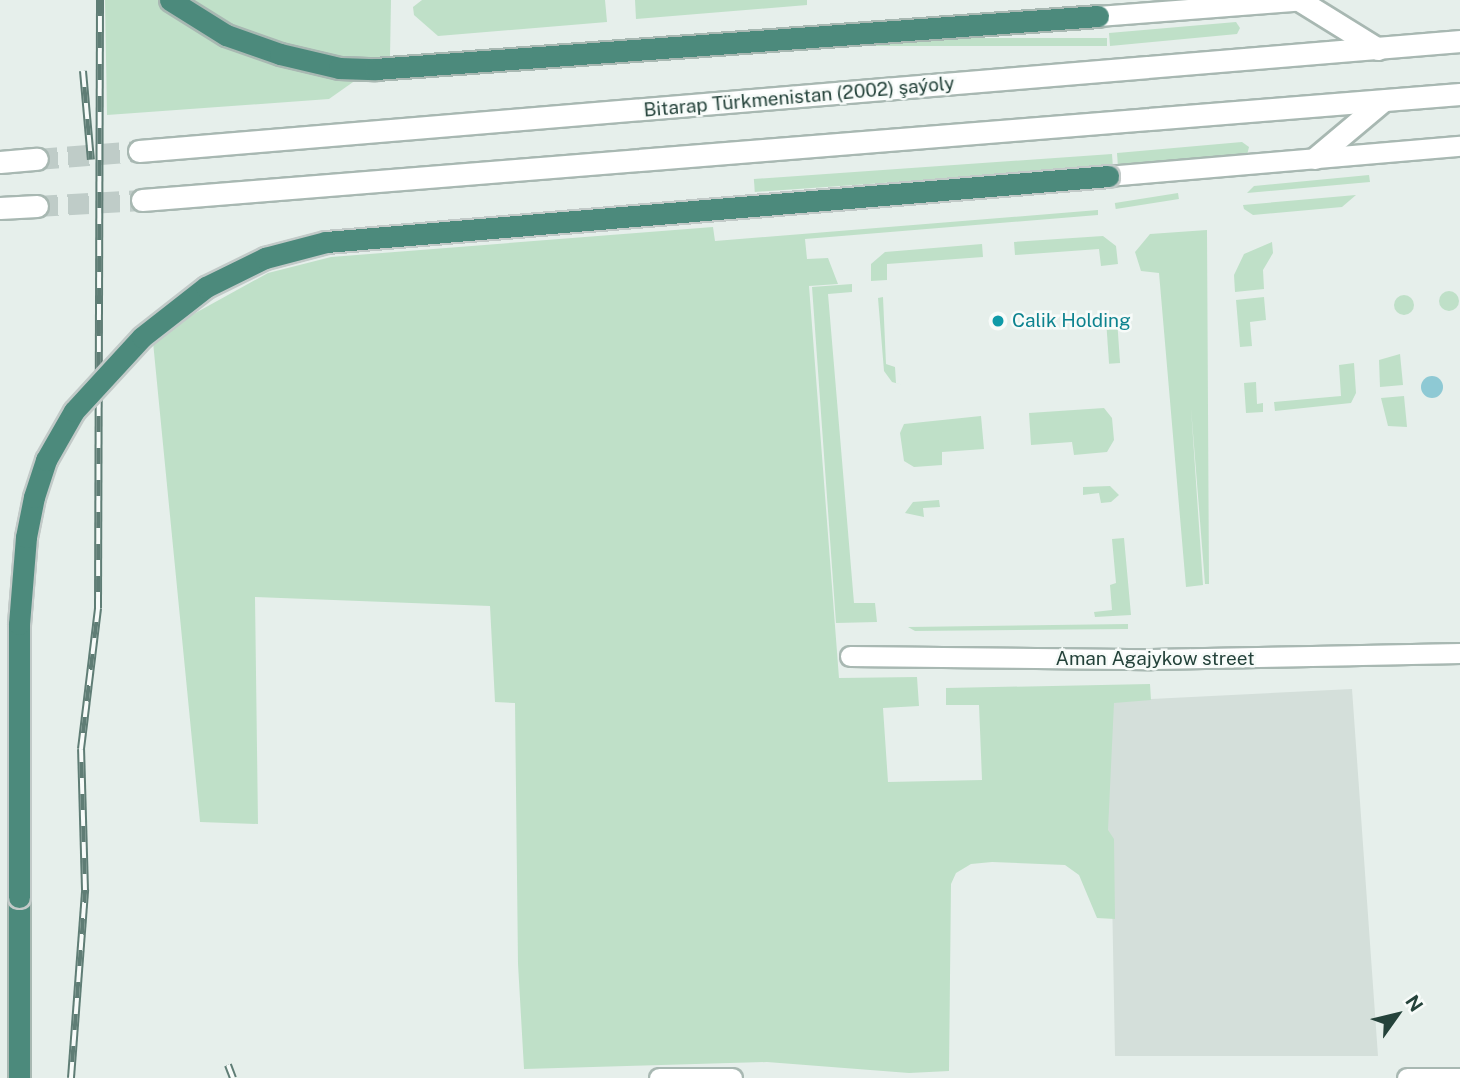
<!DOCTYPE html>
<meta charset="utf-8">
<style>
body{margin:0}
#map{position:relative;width:1460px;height:1078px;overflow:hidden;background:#e6efeb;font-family:"Public Sans",sans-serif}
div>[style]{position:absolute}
.built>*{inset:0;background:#d4dfda}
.green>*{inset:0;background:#bfe0c8;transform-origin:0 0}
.round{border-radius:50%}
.water>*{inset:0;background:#8ec9d4}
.secondary-tunnel>*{height:21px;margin-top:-10.5px;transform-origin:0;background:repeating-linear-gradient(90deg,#bfccc8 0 21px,transparent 0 31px)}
.roads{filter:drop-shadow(2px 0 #a8b8b2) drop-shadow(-2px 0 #a8b8b2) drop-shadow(0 2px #a8b8b2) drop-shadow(0 -2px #a8b8b2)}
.minor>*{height:19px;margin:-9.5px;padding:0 9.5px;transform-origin:9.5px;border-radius:9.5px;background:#fff}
.secondary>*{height:21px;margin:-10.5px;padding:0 10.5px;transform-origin:10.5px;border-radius:10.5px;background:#fff}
.trunk>*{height:21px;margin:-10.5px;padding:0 10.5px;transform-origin:10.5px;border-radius:10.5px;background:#4c8a7c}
.rail>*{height:8px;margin-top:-4px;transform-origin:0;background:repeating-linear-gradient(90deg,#f7fbf9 0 16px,#5f7d75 0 32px);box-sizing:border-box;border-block:2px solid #5f7d75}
.bridges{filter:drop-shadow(2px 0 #c2cac8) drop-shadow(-2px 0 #c2cac8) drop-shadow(0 2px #c2cac8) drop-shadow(0 -2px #c2cac8)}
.trunk-bridge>*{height:21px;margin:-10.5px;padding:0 10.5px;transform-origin:10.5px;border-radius:10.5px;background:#4c8a7c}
.dots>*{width:19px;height:19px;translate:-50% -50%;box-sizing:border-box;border:4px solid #f7fbf9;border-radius:50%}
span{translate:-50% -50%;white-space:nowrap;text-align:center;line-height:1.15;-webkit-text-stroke:5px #f7fbf9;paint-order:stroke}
.street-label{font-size:19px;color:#24423a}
.culture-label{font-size:19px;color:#0d838f}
.left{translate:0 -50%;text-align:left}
.north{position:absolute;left:1362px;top:980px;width:70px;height:70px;-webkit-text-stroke:5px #f7fbf9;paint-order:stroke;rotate:56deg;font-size:19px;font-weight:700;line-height:28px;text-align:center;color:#24423a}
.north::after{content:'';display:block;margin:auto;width:24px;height:32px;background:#24423a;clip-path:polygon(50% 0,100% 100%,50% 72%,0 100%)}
</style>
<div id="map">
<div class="built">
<div style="clip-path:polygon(1352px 689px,1378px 1056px,1115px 1056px,1111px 839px,1107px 831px,1111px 701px)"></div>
</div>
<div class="green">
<div style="clip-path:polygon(105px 0,391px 0,390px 56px,329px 99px,107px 115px)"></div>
<div style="clip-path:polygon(422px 0,605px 0,607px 22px,438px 36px,414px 15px,413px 7px)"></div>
<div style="clip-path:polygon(635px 0,807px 0,807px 5px,636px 19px)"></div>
<div style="clip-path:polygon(1236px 22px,1240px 28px,1237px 34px,1110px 46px,1109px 33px)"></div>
<div style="left:1107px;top:38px;width:8px;height:358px;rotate:90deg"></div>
<div style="clip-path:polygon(1242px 142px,1249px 147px,1247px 155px,1118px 167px,1117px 153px)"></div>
<div style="left:1112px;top:154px;width:13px;height:359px;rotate:86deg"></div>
<div style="clip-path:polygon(1369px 175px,1370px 182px,1247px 193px,1254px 186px)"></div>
<div style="left:1178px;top:193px;width:6px;height:64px;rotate:81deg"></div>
<div style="clip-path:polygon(1356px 195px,1342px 207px,1253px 215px,1244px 209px,1243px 205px)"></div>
<div style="clip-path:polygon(1098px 210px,1098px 215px,805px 239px,807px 259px,828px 258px,838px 284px,809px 286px,839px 678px,917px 677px,919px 706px,883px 708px,888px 782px,982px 780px,979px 705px,946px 705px,946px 688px,1150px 684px,1151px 700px,1114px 703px,1108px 830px,1114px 839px,1115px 919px,1097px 918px,1079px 875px,1065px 865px,992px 862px,971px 864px,956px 873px,951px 884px,949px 1071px,909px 1073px,767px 1062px,524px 1069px,518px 964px,515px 703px,495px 702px,490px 606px,255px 597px,258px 824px,200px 822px,153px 342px,170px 327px,268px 273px,331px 257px,713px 227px,715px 241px)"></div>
<div style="clip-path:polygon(1207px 230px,1209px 584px,1205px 584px,1191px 408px,1203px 585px,1186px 587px,1159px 273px,1141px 271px,1135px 252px,1150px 234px)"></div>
<div style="clip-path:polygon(1103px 236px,1116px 246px,1118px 264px,1101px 266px,1099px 249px,1015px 255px,1014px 242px)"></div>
<div style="clip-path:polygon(1272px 242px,1273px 253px,1263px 270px,1264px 289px,1235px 292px,1234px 275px,1244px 254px)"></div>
<div style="clip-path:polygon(982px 244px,983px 257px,887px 264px,887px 280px,871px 281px,871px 264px,885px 252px)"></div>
<div style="clip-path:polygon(852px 284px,852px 292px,828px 294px,854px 603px,875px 603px,877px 622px,836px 623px,812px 287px)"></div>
<div class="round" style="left:1439px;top:291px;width:20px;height:20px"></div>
<div class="round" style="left:1394px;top:295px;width:20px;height:20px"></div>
<div style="clip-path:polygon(883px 297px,886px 364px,895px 367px,896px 383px,903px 385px,892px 382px,884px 371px,878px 298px)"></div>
<div style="clip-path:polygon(1264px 297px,1266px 320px,1250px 322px,1252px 346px,1240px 347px,1236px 300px)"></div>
<div style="left:1117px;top:319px;width:44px;height:11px;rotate:86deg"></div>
<div style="clip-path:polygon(1400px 354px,1403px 385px,1380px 387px,1379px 360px)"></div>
<div style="clip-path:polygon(1354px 363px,1356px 393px,1351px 403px,1275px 411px,1274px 402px,1341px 396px,1339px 365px)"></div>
<div style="clip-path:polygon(1256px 382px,1257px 404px,1263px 403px,1263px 412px,1246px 413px,1244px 383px)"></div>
<div style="clip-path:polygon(1404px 396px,1407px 427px,1388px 426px,1381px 398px)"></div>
<div style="clip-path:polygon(1104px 408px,1112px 418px,1114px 440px,1107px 452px,1074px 455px,1072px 442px,1031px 445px,1029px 413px)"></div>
<div style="clip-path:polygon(981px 416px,984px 449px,942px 452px,942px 465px,914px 467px,904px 461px,900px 433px,904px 424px)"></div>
<div style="clip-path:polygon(1110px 486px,1119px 495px,1111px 502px,1101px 503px,1099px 493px,1083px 495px,1083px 487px)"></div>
<div style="clip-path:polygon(939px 500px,940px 507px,923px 508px,924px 517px,905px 513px,913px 502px)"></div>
<div style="clip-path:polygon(1124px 538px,1131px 615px,1095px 617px,1094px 612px,1112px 610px,1110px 585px,1116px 583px,1112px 539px)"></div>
<div style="clip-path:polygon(1128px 624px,1128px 629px,915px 631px,908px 627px)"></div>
</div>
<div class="water">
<div class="round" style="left:1421px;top:376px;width:22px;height:22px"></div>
</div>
<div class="secondary-tunnel">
<div style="left:37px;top:159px;width:102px;rotate:-4.5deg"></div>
<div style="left:37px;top:206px;width:105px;rotate:-3.3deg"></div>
</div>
<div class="roads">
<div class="minor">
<div style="left:1098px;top:16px;width:208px;rotate:-4.4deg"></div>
<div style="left:1108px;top:176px;width:353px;rotate:-4.9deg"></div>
<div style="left:850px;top:656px;width:301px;rotate:0.6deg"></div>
<div style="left:1151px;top:659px;width:309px;rotate:-1.1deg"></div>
<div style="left:659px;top:1078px;width:73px"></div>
<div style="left:1407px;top:1078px;width:53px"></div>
</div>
<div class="secondary">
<div style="left:1299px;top:0;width:93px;rotate:31.8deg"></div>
<div style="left:139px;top:151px;width:1326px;rotate:-4.76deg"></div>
<div style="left:1315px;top:158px;width:89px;rotate:-40deg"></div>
<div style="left:0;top:162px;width:37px;rotate:-5deg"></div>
<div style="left:142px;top:200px;width:1322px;rotate:-4.6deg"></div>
<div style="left:0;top:208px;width:37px;rotate:-3deg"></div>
</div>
<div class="trunk">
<div style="left:170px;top:0;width:66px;rotate:32deg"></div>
<div style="left:226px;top:35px;width:57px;rotate:19.4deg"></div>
<div style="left:280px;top:54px;width:61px;rotate:13.3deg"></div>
<div style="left:339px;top:68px;width:36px;rotate:2deg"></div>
<div style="left:375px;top:69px;width:725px;rotate:-4.19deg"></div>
<div style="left:19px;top:1078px;width:181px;rotate:-90deg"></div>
</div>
</div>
<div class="rail">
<div style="left:83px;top:71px;width:89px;rotate:84.9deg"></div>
<div style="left:228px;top:1065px;width:14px;rotate:69deg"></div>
<div style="left:71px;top:1078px;width:189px;rotate:-85.7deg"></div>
<div style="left:85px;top:890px;width:141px;rotate:-91.6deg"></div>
<div style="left:81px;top:749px;width:142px;rotate:-83.1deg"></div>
<div style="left:98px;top:608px;width:608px;rotate:-89.81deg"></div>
</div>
<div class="bridges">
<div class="trunk-bridge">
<div style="left:19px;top:897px;width:273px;rotate:-90deg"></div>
<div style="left:19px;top:624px;width:87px;rotate:-85.4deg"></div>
<div style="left:26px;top:537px;width:41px;rotate:-78.7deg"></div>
<div style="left:34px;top:497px;width:39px;rotate:-72deg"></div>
<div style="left:46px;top:460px;width:56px;rotate:-60.3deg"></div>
<div style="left:74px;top:411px;width:100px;rotate:-47.4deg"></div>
<div style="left:142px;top:337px;width:81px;rotate:-38deg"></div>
<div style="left:206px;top:287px;width:66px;rotate:-26.2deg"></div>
<div style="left:265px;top:258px;width:63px;rotate:-14.7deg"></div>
<div style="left:326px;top:242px;width:785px;rotate:-4.82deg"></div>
</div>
</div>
<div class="dots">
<div style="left:998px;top:321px;background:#0f9aa8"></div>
</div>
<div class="street-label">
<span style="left:799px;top:97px;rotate:-5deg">Bitarap Türkmenistan (2002) şaýoly</span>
<span style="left:1155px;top:659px">Aman Agajykow street</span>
</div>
<div class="culture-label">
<span class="left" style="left:1012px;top:321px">Calik Holding</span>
</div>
<div class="north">N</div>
</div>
